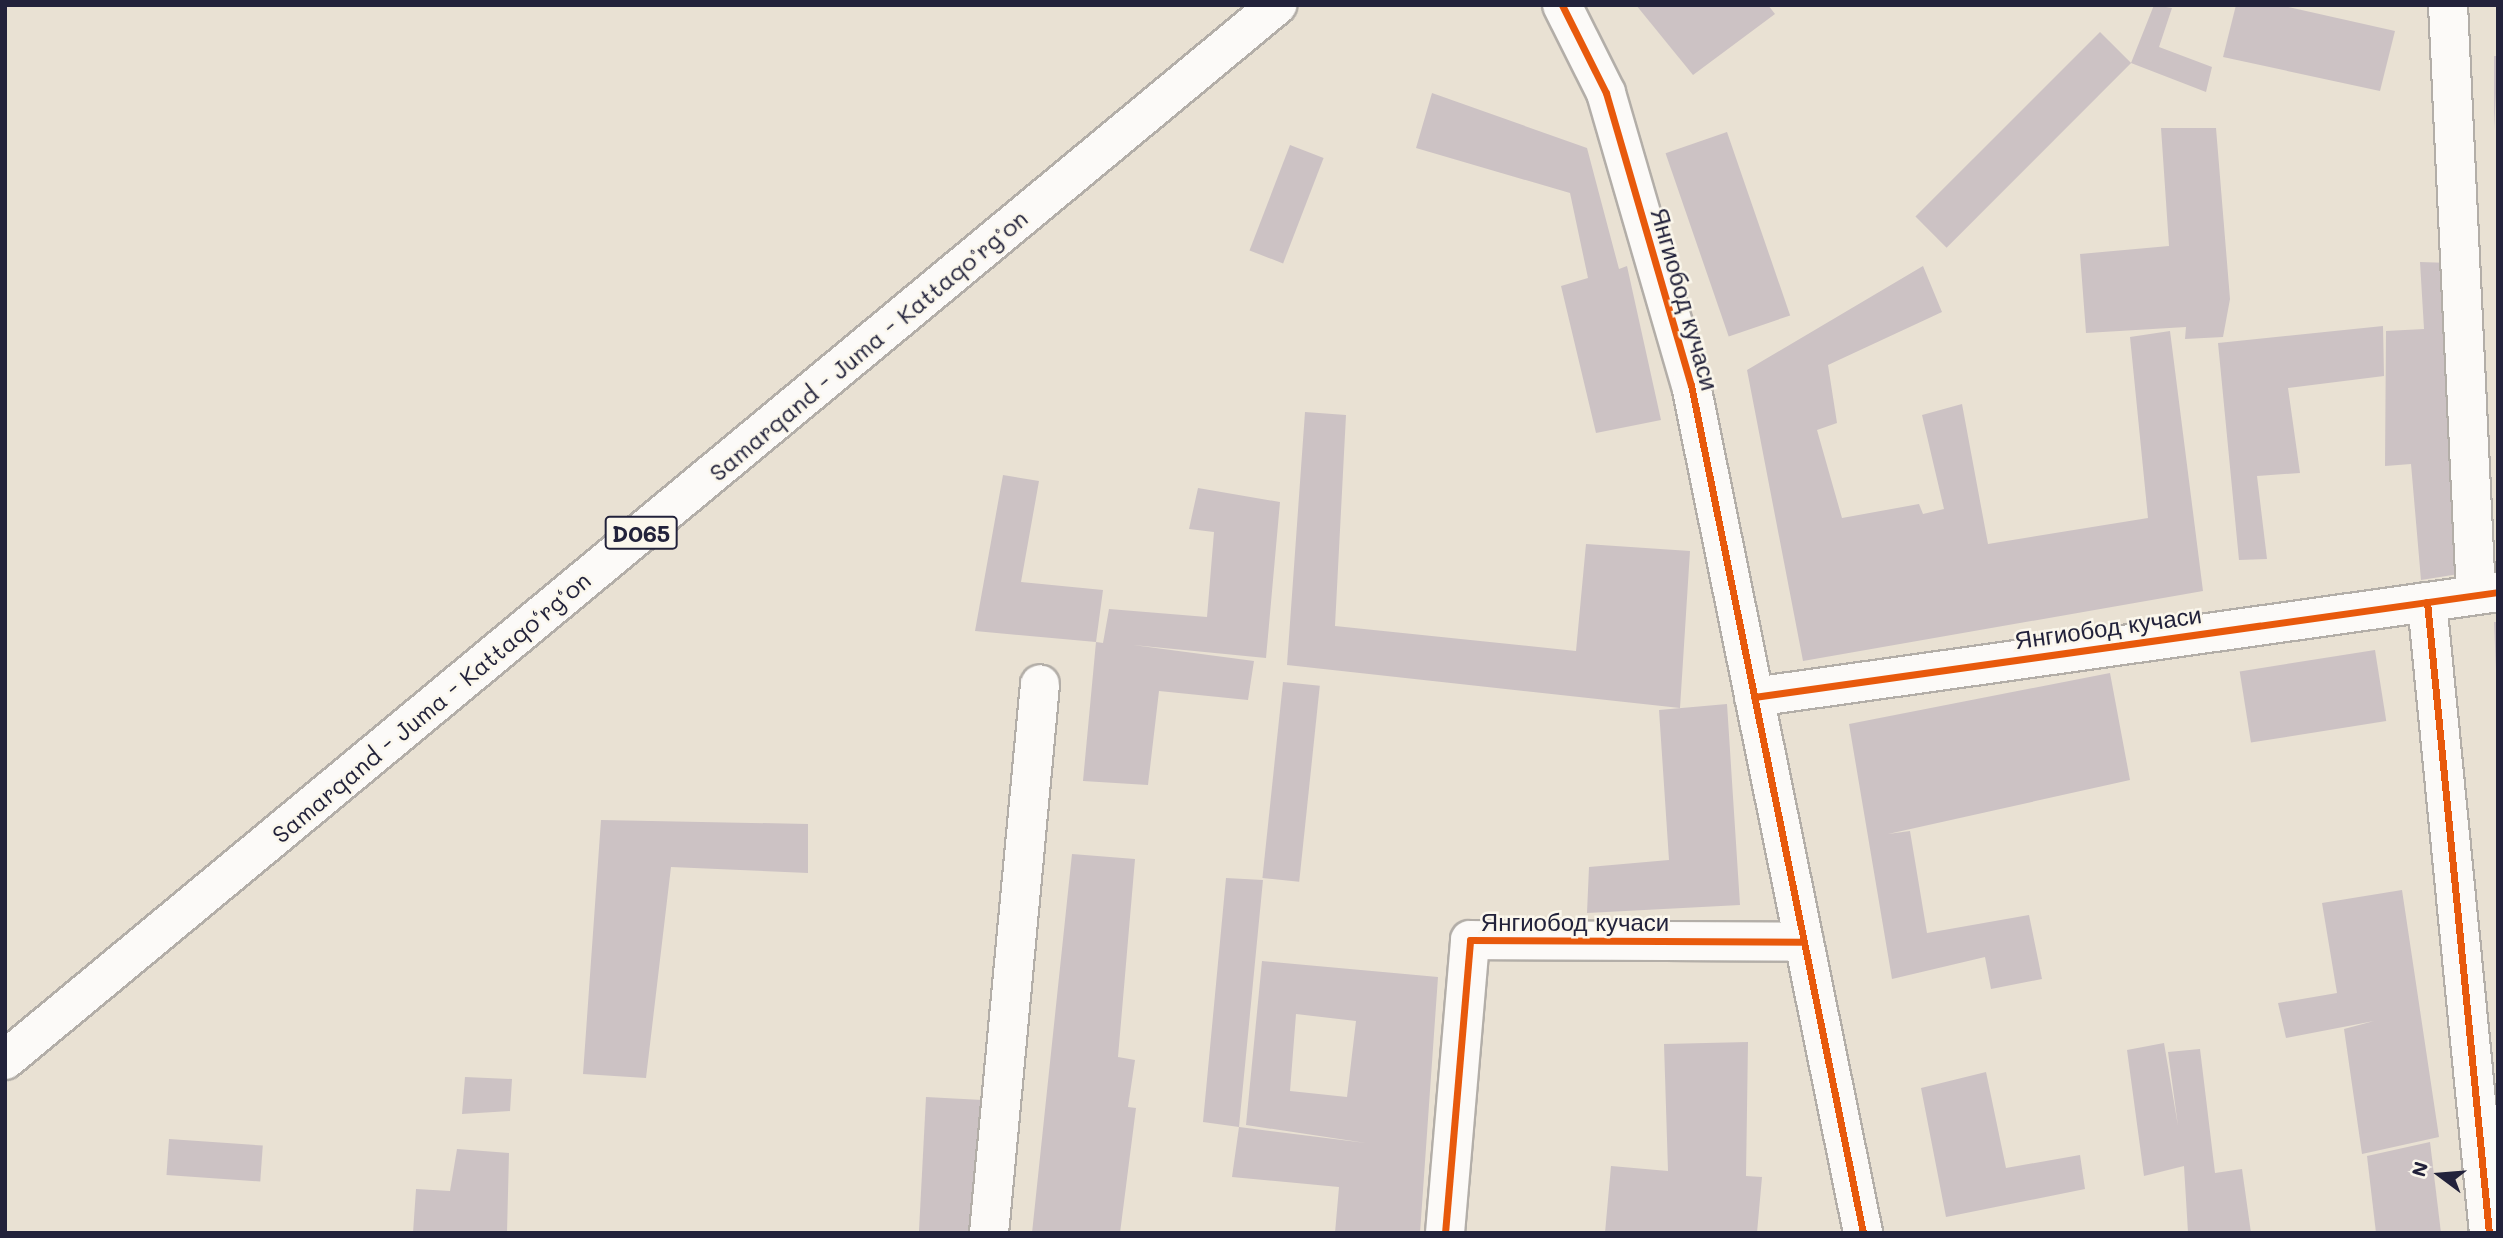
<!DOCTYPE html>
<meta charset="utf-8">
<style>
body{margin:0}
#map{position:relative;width:2503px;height:1238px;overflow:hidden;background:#e9e1d3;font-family:Mali,sans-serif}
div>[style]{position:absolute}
.building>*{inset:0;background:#ccc2c4;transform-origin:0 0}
.roads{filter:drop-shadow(2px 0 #b3aea8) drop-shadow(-2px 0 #b3aea8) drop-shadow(0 2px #b3aea8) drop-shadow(0 -2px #b3aea8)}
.minor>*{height:38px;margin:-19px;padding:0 19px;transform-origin:19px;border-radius:19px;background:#fcfaf8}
.tertiary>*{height:38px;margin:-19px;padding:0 19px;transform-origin:19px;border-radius:19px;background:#fcfaf8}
.primary>*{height:38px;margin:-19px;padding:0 19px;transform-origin:19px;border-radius:19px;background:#fcfaf8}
.cycleway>*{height:7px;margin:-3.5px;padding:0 3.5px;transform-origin:3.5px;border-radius:3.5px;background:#e8590c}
span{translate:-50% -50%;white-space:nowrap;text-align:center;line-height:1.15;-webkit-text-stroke:5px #fbf7ec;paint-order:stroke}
.shield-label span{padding:2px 5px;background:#fbf7ec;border:2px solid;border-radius:5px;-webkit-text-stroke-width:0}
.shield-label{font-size:23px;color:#22223b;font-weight:700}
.street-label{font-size:24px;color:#22223b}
.frame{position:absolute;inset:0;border:7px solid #22223b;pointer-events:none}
.north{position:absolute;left:2405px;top:1140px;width:70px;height:70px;-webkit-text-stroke:5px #fbf7ec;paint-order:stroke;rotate:286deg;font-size:19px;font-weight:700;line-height:28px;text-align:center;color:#22223b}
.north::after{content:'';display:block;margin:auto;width:24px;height:32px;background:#22223b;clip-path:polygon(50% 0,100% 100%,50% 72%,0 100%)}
</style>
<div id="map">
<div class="building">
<div style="clip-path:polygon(1636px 5px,1768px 5px,1775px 14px,1693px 75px)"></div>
<div style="clip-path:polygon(2154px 5px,2172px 8px,2159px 47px,2212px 67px,2206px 92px,2131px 63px)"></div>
<div style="clip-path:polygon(2236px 5px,2279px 5px,2395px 31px,2380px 91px,2223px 57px)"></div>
<div style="left:2100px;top:32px;width:44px;height:261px;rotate:45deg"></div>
<div style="clip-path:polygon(2494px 56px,2498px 56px,2494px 130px)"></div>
<div style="clip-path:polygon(1432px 93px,1587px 148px,1619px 269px,1627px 266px,1661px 420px,1596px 433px,1561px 286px,1588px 278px,1570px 193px,1416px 148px)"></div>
<div style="clip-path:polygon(2161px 128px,2216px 128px,2230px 299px,2223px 337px,2185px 339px,2186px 327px,2086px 333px,2080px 254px,2169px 246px)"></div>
<div style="left:1727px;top:132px;width:194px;height:65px;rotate:71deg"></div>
<div style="left:1290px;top:145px;width:36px;height:113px;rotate:21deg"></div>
<div style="clip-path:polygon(2420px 262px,2450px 263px,2465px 573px,2421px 580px,2411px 464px,2385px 466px,2386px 331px,2424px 329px)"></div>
<div style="clip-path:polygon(1923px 266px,1942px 312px,1828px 365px,1837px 423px,1817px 430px,1842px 518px,1919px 504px,1923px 514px,1944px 509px,1922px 415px,1962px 404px,1988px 544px,2148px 518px,2130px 337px,2170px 331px,2203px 591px,1803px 661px,1747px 370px)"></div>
<div style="clip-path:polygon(2383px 326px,2384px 376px,2288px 388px,2300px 473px,2257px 476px,2267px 559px,2239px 560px,2218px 343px)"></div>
<div style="clip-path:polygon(1305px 412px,1346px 415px,1335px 626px,1576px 651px,1586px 544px,1690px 551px,1680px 708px,1287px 665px)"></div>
<div style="clip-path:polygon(1003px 475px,1039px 481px,1021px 582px,1103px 590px,1096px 642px,975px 631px)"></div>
<div style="clip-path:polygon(1198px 488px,1280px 502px,1266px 658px,1133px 645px,1254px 661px,1248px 700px,1159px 691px,1148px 785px,1083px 781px,1096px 642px,1103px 643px,1109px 609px,1207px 617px,1214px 532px,1189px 529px)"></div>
<div style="clip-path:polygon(2494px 622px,2498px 622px,2498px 669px,2496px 669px)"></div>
<div style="left:2375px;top:650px;width:72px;height:137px;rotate:81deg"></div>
<div style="clip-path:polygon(2110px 673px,2130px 780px,1888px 834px,1910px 831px,1927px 933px,2029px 915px,2042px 979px,1991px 989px,1985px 957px,1892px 979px,1849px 724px)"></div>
<div style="left:1283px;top:682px;width:37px;height:197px;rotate:6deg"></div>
<div style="clip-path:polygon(1727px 704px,1740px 905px,1587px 913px,1589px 867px,1669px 860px,1659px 710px)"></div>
<div style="clip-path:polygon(601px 820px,808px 824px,808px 873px,671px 867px,646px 1078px,583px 1074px)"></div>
<div style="clip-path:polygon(1072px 854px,1135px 859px,1118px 1057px,1135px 1060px,1128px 1107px,1136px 1108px,1120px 1233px,1032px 1233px)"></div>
<div style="clip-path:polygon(evenodd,1226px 878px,1263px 880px,1239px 1127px,1366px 1143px,1246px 1125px,1262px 961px,1438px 977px,1420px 1233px,1335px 1233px,1339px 1187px,1232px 1177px,1239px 1127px,1203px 1122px,1226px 878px,1296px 1014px,1356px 1021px,1347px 1097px,1290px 1091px,1296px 1014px)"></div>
<div style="clip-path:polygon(2402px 890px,2439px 1137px,2362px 1154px,2344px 1029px,2374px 1021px,2286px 1038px,2278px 1003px,2337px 993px,2322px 903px)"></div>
<div style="clip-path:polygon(1748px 1042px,1746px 1176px,1762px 1177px,1757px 1233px,1605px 1233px,1611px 1166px,1668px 1171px,1664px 1044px)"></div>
<div style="clip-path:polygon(2164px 1043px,2178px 1126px,2168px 1052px,2200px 1049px,2215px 1173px,2242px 1169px,2251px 1233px,2188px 1233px,2184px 1166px,2144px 1176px,2127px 1050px)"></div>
<div style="clip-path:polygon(1986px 1072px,2006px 1168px,2080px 1155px,2085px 1189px,1946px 1217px,1921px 1088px)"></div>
<div style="clip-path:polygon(465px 1077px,512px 1079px,510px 1111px,462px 1114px)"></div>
<div style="left:926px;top:1097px;width:66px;height:137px;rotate:3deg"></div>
<div style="left:169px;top:1139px;width:94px;height:36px;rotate:4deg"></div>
<div style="clip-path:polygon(2430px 1142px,2441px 1233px,2376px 1233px,2367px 1156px)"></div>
<div style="clip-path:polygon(457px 1149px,509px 1153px,507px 1233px,413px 1233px,416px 1189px,450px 1191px)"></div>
</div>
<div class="roads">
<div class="minor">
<div style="left:2448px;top:5px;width:590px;rotate:87.28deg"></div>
<div style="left:2427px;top:602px;width:634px;rotate:84.39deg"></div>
<div style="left:1754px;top:697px;width:751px;rotate:-8.03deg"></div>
<div style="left:989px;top:1233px;width:551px;rotate:-84.69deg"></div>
<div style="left:1445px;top:1233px;width:294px;rotate:-85.1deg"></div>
<div style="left:1470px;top:940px;width:334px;rotate:0.3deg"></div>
</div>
<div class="tertiary">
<div style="left:1562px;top:5px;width:98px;rotate:63.4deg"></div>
<div style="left:1606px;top:93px;width:304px;rotate:73.8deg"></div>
<div style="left:1691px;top:385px;width:865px;rotate:78.53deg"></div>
</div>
<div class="primary">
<div style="left:5px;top:1060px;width:1653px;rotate:-39.67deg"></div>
</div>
</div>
<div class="cycleway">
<div style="left:1562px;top:5px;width:98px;rotate:63.4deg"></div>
<div style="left:1606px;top:93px;width:304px;rotate:73.8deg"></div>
<div style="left:1691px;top:385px;width:865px;rotate:78.53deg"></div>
<div style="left:2427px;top:602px;width:634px;rotate:84.39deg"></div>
<div style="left:1754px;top:697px;width:751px;rotate:-8.03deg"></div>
<div style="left:1445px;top:1233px;width:294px;rotate:-85.1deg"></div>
<div style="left:1470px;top:940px;width:334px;rotate:0.3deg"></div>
</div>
<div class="shield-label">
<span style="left:641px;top:533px">D065</span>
</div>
<div class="street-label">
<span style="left:1685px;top:299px;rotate:74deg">Янгиобод кучаси</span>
<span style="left:868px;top:345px;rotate:-40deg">Samarqand - Juma - Kattaqo‘rg‘on</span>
<span style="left:2108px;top:627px;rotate:-8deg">Янгиобод кучаси</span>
<span style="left:431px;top:707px;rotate:-40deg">Samarqand - Juma - Kattaqo‘rg‘on</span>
<span style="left:1575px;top:922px">Янгиобод кучаси</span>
</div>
<div class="frame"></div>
<div class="north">N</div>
</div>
